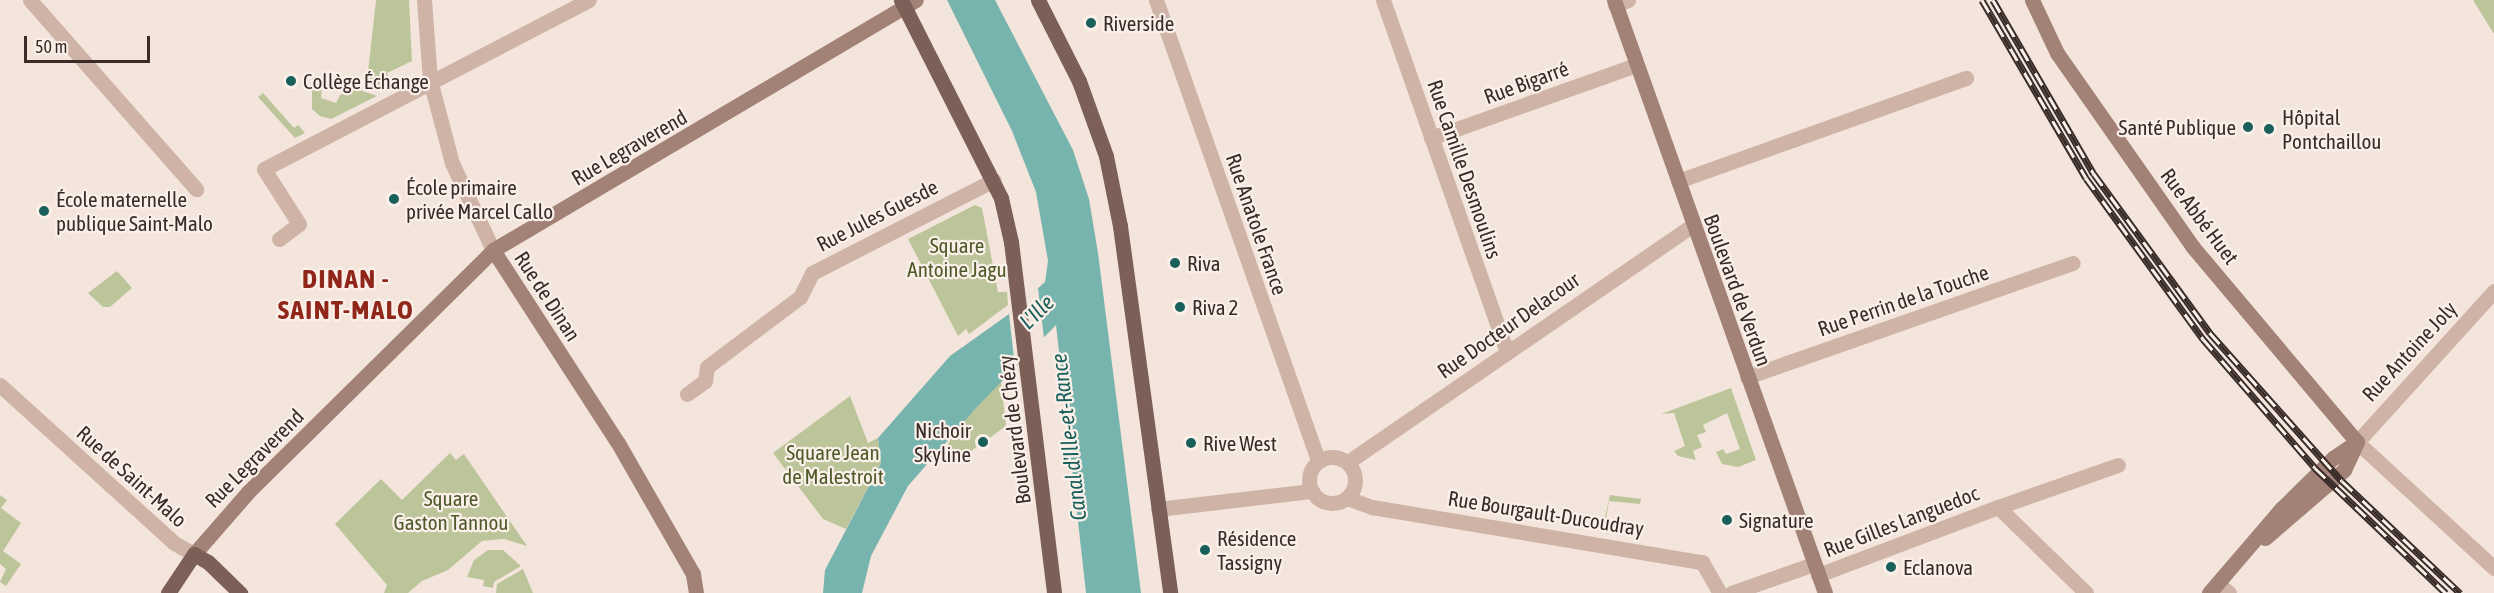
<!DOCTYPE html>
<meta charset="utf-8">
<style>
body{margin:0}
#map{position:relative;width:2494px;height:593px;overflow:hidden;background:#f4e5dc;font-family:"Asap Condensed",sans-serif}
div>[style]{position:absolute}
.green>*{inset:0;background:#bcc59a}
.water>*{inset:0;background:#78b4ae}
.pier>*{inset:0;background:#f4e5dc}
.street>*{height:15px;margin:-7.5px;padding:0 7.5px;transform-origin:7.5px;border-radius:7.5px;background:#ceb3a6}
.street>.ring{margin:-7.5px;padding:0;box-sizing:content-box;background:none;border:15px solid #ceb3a6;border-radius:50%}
.secondary>*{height:15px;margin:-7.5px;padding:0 7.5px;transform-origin:7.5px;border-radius:7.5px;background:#a28177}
.primary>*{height:15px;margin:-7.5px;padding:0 7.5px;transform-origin:7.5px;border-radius:7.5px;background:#7c5f57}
.rail>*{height:7px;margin-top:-3.5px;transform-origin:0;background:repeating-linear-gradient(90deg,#fbf0e9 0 14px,#392b28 0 28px);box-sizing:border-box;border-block:2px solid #392b28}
.dots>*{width:16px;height:16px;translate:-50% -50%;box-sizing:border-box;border:3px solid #fbf0e9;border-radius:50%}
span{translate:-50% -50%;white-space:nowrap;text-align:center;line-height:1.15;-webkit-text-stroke:4.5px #fbf0e9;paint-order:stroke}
.poi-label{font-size:21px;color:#392b28}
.left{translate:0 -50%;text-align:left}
.right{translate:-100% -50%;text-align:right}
.street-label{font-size:21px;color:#392b28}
.park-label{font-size:21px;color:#4e5a29}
.water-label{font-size:22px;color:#195f5a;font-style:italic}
.district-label{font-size:27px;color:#8f2619;font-weight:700;letter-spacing:1.5px}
.scale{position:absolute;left:24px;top:36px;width:126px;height:27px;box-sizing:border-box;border:3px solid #392b28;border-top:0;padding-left:8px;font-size:18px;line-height:21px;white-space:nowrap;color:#392b28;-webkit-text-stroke:4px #fbf0e9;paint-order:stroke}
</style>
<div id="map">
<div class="green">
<div style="clip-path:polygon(376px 0,409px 0,412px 61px,387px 73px,393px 88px,386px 91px,367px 81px)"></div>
<div style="clip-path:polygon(2473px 0,2494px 0,2494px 34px,2484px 18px)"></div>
<div style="clip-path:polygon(312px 77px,323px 78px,321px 98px,336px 103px,340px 95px,354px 88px,377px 96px,331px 119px,320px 116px,312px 109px)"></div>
<div style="clip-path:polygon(263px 93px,294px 128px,298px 125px,305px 133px,295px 138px,258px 97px)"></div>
<div style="clip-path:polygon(975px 205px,982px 208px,998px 292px,1007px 292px,1008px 305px,969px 334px,966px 329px,958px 336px,908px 239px)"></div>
<div style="clip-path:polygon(117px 271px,132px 288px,110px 307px,103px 307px,88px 293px)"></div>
<div style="clip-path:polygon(1001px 381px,1006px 426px,960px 459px,948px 444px,958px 427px)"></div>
<div style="clip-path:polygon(1731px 388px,1756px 460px,1738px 467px,1722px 464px,1716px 452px,1723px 449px,1726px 454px,1740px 449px,1727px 413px,1703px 425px,1706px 432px,1697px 435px,1702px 447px,1693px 451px,1696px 460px,1678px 456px,1674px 451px,1685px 446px,1674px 413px,1661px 414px)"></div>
<div style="clip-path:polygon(850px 396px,868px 443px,878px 438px,881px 463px,846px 529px,823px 519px,773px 453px)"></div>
<div style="clip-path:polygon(450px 453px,456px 460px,464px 454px,527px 546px,504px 539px,482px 541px,448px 570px,422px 581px,408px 593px,384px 593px,387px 585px,335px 524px,381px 479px,402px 500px)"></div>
<div style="clip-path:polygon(0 495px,7px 500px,1px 508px,21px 523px,3px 551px,21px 564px,6px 586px,0 582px,6px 569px,0 564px)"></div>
<div style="clip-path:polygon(1610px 495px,1641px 499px,1640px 504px,1609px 501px,1606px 519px,1621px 522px,1619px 531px,1603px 526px)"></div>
<div style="clip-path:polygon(488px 550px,503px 550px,521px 566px,494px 582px,493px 588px,483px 586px,484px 580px,467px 577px,474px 560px)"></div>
<div style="clip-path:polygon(523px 569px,533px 593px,496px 593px,497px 584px)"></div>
</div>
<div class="water">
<div style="clip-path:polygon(947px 0,995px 0,1073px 150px,1089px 199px,1098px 253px,1141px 593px,1086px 593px,1056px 325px,976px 408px,908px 486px,871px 556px,862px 593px,823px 593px,825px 570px,881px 463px,878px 438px,950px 356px,1009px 314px,1045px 282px,1048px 261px,1036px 192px,1012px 131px)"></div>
</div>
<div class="pier">
<div style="clip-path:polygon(1038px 288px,1044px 338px,1015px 367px,1009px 314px)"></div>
</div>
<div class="street">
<div style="left:30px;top:0;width:252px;rotate:48.7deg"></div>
<div style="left:424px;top:0;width:80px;rotate:85.7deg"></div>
<div style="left:430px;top:80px;width:86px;rotate:75.2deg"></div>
<div style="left:452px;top:163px;width:96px;rotate:64.8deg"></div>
<div style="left:1156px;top:0;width:489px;rotate:70.6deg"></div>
<div style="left:1383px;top:0;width:373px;rotate:70.6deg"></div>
<div style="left:1615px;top:5px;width:14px;rotate:-21deg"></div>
<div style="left:1431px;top:138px;width:218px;rotate:-19.6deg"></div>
<div style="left:1678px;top:181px;width:306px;rotate:-19.7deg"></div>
<div style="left:279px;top:239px;width:25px;rotate:-37deg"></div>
<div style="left:299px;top:224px;width:65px;rotate:-122.5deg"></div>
<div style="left:264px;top:169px;width:366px;rotate:-27.5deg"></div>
<div style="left:2494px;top:291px;width:204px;rotate:132.2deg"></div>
<div style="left:2357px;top:442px;width:186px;rotate:42.6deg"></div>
<div style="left:1747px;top:377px;width:345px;rotate:-19.3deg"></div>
<div style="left:0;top:385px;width:235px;rotate:42.2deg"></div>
<div style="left:174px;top:543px;width:23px;rotate:29deg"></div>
<div style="left:687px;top:394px;width:22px;rotate:-36deg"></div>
<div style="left:705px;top:381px;width:14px;rotate:-82deg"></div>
<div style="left:707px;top:367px;width:116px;rotate:-37deg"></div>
<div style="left:800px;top:297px;width:27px;rotate:-63deg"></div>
<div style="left:812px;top:273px;width:204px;rotate:-27.1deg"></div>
<div class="ring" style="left:1309px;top:457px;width:31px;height:31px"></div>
<div style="left:1348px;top:462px;width:419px;rotate:-34.5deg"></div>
<div style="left:1347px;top:498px;width:27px;rotate:20deg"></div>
<div style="left:1372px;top:507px;width:335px;rotate:9.5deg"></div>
<div style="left:1702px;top:562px;width:36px;rotate:60deg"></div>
<div style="left:1998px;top:507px;width:127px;rotate:-19.3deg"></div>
<div style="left:1158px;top:509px;width:155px;rotate:-6.7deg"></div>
<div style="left:1818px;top:575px;width:192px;rotate:-20.7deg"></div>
<div style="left:1998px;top:507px;width:123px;rotate:44.3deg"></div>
<div style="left:2218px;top:584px;width:14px;rotate:39deg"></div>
<div style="left:1731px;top:593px;width:88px;rotate:-19.3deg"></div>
</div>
<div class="secondary">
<div style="left:1614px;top:0;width:629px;rotate:70.41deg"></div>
<div style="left:2032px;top:0;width:59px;rotate:64.7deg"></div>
<div style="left:2057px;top:53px;width:236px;rotate:55deg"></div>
<div style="left:2192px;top:246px;width:256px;rotate:49.9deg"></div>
<div style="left:493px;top:250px;width:230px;rotate:57.1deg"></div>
<div style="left:618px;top:443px;width:151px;rotate:60.2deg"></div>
<div style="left:693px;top:574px;width:19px;rotate:81deg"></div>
<div style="left:2265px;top:538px;width:104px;rotate:-40.7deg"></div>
<div style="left:2344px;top:470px;width:31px;rotate:-65deg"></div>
<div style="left:194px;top:554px;width:82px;rotate:-48.9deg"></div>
<div style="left:248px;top:492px;width:344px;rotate:-44.6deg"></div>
<div style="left:493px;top:250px;width:491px;rotate:-30.6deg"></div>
<div style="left:2209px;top:593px;width:111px;rotate:-49.4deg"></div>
<div style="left:2281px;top:509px;width:73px;rotate:-44.4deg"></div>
<div style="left:2333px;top:458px;width:29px;rotate:-34deg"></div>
</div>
<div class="primary">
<div style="left:901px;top:0;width:222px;rotate:63.2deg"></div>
<div style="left:1001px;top:198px;width:45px;rotate:77.2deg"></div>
<div style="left:1011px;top:242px;width:354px;rotate:83deg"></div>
<div style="left:1038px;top:0;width:91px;rotate:63.2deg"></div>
<div style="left:1079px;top:81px;width:80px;rotate:70.2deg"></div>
<div style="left:1106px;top:156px;width:71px;rotate:78.7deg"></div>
<div style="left:1120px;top:226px;width:370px;rotate:82.2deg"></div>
<div style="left:168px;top:593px;width:47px;rotate:-56.3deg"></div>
<div style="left:194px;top:554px;width:16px;rotate:30deg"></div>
<div style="left:208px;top:562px;width:45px;rotate:44.1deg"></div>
</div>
<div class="rail">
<div style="left:1982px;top:0;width:206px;rotate:59.7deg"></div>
<div style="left:2086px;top:178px;width:199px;rotate:54deg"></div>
<div style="left:2203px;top:339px;width:171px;rotate:49deg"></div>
<div style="left:2315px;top:468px;width:181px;rotate:43.7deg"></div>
<div style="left:1993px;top:0;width:201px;rotate:59.9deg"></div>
<div style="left:2094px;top:174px;width:197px;rotate:53.9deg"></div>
<div style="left:2210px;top:333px;width:198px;rotate:48.3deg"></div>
<div style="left:2342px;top:481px;width:163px;rotate:43.5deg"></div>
</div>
<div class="dots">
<div style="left:1091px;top:23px;background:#195f5a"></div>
<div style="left:291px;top:81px;background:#195f5a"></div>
<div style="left:2248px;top:127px;background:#195f5a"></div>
<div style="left:2269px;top:129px;background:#195f5a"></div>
<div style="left:394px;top:199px;background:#195f5a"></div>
<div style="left:44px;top:211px;background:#195f5a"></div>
<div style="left:1175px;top:263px;background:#195f5a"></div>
<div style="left:1180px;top:307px;background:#195f5a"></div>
<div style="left:983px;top:442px;background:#195f5a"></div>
<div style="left:1191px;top:443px;background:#195f5a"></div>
<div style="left:1727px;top:520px;background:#195f5a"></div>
<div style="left:1205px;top:550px;background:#195f5a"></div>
<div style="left:1891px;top:567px;background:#195f5a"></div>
</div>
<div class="poi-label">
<span class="left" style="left:1103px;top:23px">Riverside</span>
<span class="left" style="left:303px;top:81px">Collège Échange</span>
<span class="left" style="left:2282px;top:129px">Hôpital<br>Pontchaillou</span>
<span class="right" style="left:2236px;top:127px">Santé Publique</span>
<span class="left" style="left:406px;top:199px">École primaire<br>privée Marcel Callo</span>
<span class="left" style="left:56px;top:211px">École maternelle<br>publique Saint-Malo</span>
<span class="left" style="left:1187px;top:263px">Riva</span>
<span class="left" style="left:1192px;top:307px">Riva 2</span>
<span class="right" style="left:971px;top:442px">Nichoir<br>Skyline</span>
<span class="left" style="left:1203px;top:443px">Rive West</span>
<span class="left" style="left:1739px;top:520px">Signature</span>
<span class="left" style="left:1217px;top:550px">Résidence<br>Tassigny</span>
<span class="left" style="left:1903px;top:567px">Eclanova</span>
</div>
<div class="street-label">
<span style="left:1526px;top:82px;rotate:-20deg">Rue Bigarré</span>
<span style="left:629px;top:147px;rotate:-30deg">Rue Legraverend</span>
<span style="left:1465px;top:169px;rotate:71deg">Rue Camille Desmoulins</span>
<span style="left:877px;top:215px;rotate:-27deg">Rue Jules Guesde</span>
<span style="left:2200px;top:216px;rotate:53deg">Rue Abbé Huet</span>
<span style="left:1257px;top:224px;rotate:71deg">Rue Anatole France</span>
<span style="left:1738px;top:290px;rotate:70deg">Boulevard de Verdun</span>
<span style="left:548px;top:296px;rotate:57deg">Rue de Dinan</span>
<span style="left:1903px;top:300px;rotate:-19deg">Rue Perrin de la Touche</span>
<span style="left:1508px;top:325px;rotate:-35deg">Rue Docteur Delacour</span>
<span style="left:2409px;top:351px;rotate:-47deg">Rue Antoine Joly</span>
<span style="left:1014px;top:430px;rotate:-97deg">Boulevard de Chézy</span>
<span style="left:254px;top:458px;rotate:-45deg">Rue Legraverend</span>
<span style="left:132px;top:476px;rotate:42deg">Rue de Saint-Malo</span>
<span style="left:1546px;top:513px;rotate:9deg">Rue Bourgault-Ducoudray</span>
<span style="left:1901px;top:521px;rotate:-21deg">Rue Gilles Languedoc</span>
</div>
<div class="park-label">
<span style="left:957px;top:257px">Square<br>Antoine Jagu</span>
<span style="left:833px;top:464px">Square Jean<br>de Malestroit</span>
<span style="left:451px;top:510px">Square<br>Gaston Tannou</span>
</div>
<div class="water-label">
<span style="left:1037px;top:312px;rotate:-44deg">L'Ille</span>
<span style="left:1069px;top:437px;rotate:-97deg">Canal d'Ille-et-Rance</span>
</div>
<div class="district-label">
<span style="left:346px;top:294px">DINAN -<br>SAINT-MALO</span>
</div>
<div class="scale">50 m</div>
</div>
